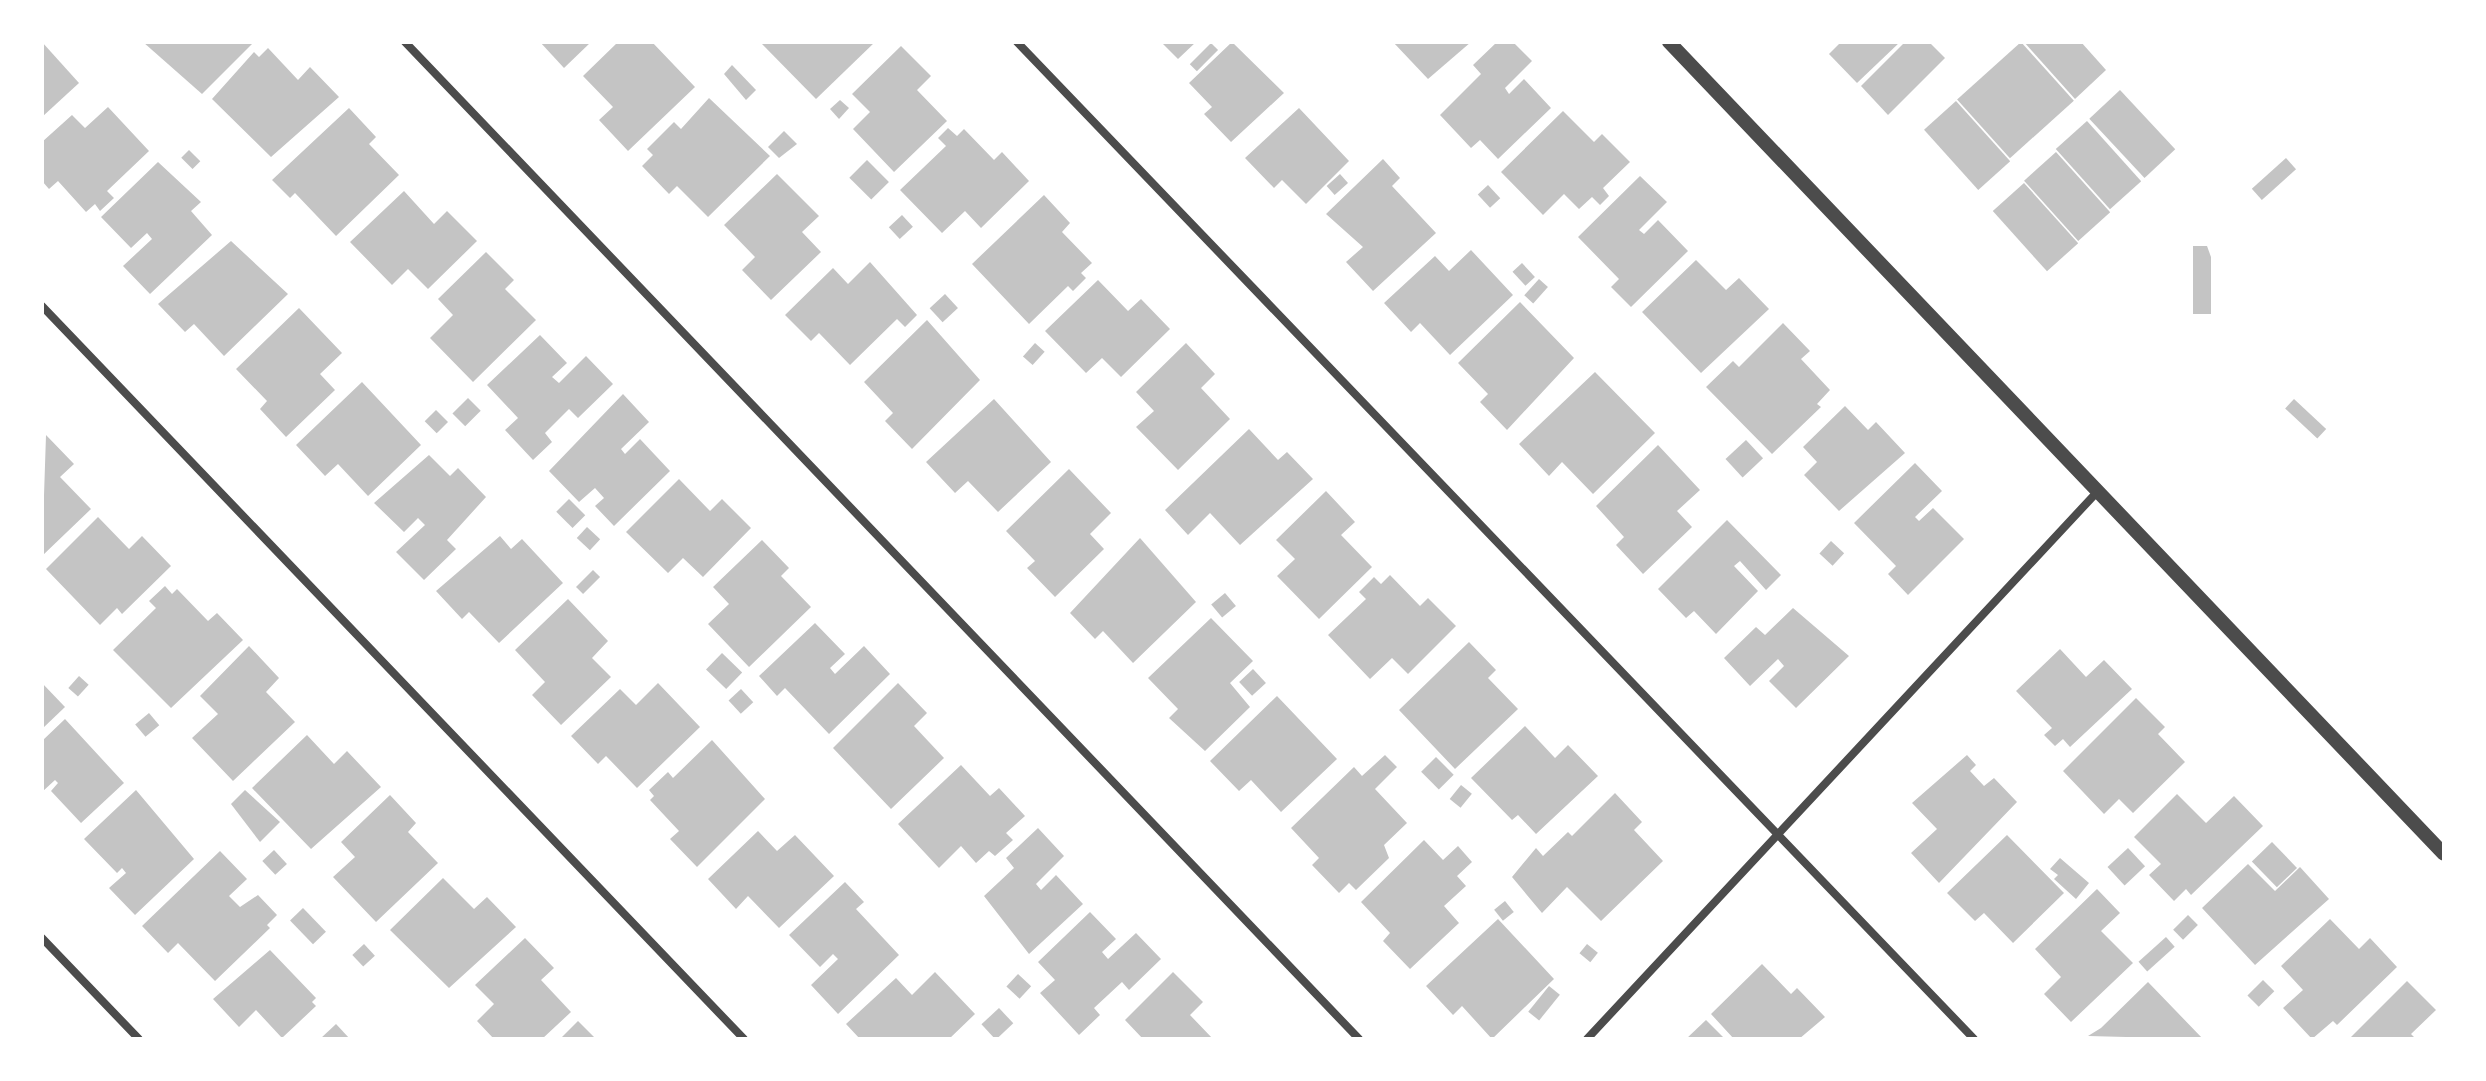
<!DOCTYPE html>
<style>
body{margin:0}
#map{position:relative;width:2486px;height:1081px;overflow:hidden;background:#fff;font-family:"Noto Sans",sans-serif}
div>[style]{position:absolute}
.building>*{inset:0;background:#c4c4c4;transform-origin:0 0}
.minor>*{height:8px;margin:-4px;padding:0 4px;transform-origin:4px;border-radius:4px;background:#4c4c4c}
.tertiary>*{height:14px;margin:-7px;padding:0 7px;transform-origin:7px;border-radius:7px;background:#4c4c4c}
span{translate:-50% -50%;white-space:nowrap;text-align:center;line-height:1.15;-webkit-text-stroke:7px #fff;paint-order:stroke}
.frame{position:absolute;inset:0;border:44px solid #fff;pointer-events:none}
</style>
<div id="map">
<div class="building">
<div style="clip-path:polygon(42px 42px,79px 83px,42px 117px)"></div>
<div style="clip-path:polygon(143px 42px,254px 42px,202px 94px)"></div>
<div style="clip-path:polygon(540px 42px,591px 42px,564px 68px)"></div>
<div style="clip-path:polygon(618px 42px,652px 42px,695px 87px,628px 151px,599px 120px,613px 107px,583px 76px)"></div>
<div style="clip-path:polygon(760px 42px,875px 42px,816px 99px)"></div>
<div style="clip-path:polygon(1161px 42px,1196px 42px,1178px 59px)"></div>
<div style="clip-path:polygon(1232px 42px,1284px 93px,1231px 142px,1204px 114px,1212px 107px,1189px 83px)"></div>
<div style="clip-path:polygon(1393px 42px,1471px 42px,1428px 79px)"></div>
<div style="clip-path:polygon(1497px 42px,1513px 42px,1532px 61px,1505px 88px,1509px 94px,1524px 79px,1551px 108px,1498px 159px,1480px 140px,1471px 148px,1440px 115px,1481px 74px,1473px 65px)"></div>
<div style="clip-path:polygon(1841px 42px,1900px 42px,1857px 83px,1829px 54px)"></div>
<div style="clip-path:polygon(1905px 42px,1929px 42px,1945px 58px,1888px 115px,1861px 86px)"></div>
<div style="left:2021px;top:42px;width:79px;height:86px;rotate:48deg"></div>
<div style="clip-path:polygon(2024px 42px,2081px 42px,2106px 70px,2075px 99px)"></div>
<div style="left:1211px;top:43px;width:10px;height:30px;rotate:45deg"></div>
<div style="clip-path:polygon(901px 46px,931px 76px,917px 90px,947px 121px,894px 172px,853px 129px,870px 112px,852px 94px)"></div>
<div style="clip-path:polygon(268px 48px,298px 80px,310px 67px,339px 97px,271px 157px,212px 99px,254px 52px,259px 57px)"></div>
<div style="clip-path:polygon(732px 65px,756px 90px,746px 100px,724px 74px)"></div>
<div style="left:2120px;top:90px;width:81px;height:42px;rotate:47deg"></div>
<div style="clip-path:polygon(709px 98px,770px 156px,708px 217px,677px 186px,669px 194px,642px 166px,653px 155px,647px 149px,674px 122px,681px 129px)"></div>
<div style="clip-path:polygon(840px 100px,849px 108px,839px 119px,830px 109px)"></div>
<div style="left:1956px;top:101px;width:81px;height:43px;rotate:48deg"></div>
<div style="clip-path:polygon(108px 107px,149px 151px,107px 191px,114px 198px,100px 211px,95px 204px,86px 212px,58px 181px,49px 189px,42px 181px,42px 142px,72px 115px,85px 128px)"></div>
<div style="clip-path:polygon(349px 108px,376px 137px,369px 144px,399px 175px,336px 236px,295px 193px,290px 198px,272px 180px)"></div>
<div style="clip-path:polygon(1299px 108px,1349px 161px,1306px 204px,1282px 180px,1274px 188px,1245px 158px)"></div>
<div style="clip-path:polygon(1563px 111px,1594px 142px,1602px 134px,1630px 162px,1603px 188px,1609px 196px,1600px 205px,1592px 197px,1579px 209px,1564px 194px,1543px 215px,1501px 172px)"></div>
<div style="left:2087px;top:121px;width:81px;height:42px;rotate:48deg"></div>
<div style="clip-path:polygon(948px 128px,957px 136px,964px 129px,994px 160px,1002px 152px,1029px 181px,981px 228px,965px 211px,942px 233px,900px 190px,946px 146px,938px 138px)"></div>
<div style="clip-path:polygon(784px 131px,797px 144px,779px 158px,768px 147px)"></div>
<div style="left:189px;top:150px;width:16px;height:11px;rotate:45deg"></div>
<div style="left:2056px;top:152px;width:81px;height:43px;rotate:48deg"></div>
<div style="left:2286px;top:158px;width:15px;height:46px;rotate:48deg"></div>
<div style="clip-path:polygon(1383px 159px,1400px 178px,1392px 186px,1436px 233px,1373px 291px,1346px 262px,1363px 247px,1326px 214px)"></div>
<div style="left:867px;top:160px;width:31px;height:25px;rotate:45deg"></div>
<div style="clip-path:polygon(158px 162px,201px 202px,191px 211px,212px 235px,150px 294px,123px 266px,152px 239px,147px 233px,131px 248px,101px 217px)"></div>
<div style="clip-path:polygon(777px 174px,819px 216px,802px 232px,821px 252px,771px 300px,742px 270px,755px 257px,724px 225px)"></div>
<div style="left:1340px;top:174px;width:12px;height:18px;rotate:48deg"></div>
<div style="clip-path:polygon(1640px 176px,1667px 202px,1639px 230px,1644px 234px,1658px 220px,1688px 251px,1631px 307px,1611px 287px,1619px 279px,1578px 237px)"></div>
<div style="left:2024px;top:183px;width:81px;height:42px;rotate:48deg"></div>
<div style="left:1488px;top:185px;width:18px;height:14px;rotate:47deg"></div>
<div style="clip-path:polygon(404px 191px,434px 224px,447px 211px,477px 241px,428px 289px,408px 269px,392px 285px,350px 242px)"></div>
<div style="clip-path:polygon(1044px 195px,1070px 223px,1062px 232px,1092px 263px,1081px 273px,1086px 278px,1073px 291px,1068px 286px,1029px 324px,972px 264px)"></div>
<div style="left:902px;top:215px;width:16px;height:18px;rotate:47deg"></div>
<div style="clip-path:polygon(231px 241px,288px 294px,224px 356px,194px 324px,185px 332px,158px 304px)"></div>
<div style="clip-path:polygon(2193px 246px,2207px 246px,2211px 257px,2211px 314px,2193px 314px)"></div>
<div style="clip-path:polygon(1471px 250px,1513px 295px,1450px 355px,1420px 323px,1411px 332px,1384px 303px,1435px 256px,1449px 271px)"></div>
<div style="clip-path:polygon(486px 252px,514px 280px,505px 289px,536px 320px,473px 382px,430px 338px,453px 315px,438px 299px)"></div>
<div style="clip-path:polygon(1696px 260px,1726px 290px,1739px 278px,1769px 309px,1701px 373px,1642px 312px)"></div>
<div style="clip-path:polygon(870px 262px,917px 315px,905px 327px,897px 319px,850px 365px,819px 333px,811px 341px,785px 315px,833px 268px,848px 284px)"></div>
<div style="left:1522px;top:263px;width:19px;height:13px;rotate:47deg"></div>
<div style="left:1539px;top:279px;width:12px;height:22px;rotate:42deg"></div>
<div style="clip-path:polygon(1098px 280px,1128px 311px,1141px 299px,1170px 329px,1121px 377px,1102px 358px,1086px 373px,1045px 331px)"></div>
<div style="left:945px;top:294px;width:19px;height:21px;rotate:47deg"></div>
<div style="clip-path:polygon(1520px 302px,1574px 358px,1507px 430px,1480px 402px,1488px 394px,1458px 363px)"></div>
<div style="clip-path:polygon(299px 308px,342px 353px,320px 374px,335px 390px,286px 437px,260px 409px,267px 401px,236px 369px)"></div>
<div style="clip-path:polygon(927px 320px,980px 380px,912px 449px,885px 421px,893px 413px,864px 382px)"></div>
<div style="clip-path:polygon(1783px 323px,1810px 351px,1801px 359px,1830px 390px,1817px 404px,1821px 407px,1772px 454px,1706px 387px,1733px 361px,1739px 367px)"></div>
<div style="clip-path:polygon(540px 335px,567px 363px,552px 377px,559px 383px,586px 356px,613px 384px,578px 418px,569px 409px,545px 433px,552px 442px,533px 460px,505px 430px,518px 418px,487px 385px)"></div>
<div style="left:1035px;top:343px;width:13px;height:18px;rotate:42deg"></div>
<div style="clip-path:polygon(1186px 343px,1215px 374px,1201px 388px,1230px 419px,1178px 470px,1136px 427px,1154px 411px,1136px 392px)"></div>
<div style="clip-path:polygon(1595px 372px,1655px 433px,1593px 494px,1562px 462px,1549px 476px,1519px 444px)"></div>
<div style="clip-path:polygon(362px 382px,421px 445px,368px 496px,338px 464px,325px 476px,296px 445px)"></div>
<div style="clip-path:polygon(623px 394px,649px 422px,621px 449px,625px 454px,640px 439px,670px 471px,614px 526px,595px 506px,604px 498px,595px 488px,579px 502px,549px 471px)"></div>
<div style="left:468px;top:398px;width:18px;height:22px;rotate:45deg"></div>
<div style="clip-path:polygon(994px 399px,1051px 462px,998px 512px,968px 481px,955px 493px,926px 462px)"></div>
<div style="left:2294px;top:399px;width:44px;height:13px;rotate:43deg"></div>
<div style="clip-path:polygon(1845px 406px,1868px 430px,1876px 422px,1905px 453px,1839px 511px,1804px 475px,1817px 462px,1803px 447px)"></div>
<div style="left:436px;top:410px;width:17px;height:16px;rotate:45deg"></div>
<div style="clip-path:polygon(1249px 429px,1278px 460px,1287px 452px,1313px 479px,1240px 545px,1210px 513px,1188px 535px,1165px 510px)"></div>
<div style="clip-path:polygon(46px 435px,74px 464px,60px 477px,91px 509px,42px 556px)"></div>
<div style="left:1746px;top:440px;width:25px;height:28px;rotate:47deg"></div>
<div style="clip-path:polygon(1658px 445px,1700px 490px,1677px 511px,1692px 527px,1643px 574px,1616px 545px,1624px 537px,1596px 506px)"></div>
<div style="clip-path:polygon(429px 455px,450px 476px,458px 468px,486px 497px,447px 540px,456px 549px,424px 580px,396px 552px,425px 525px,418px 518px,404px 532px,374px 503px)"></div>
<div style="clip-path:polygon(1915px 463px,1942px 491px,1915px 517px,1919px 521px,1933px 508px,1964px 539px,1908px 595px,1888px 574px,1896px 566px,1854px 523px)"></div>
<div style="clip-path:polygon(1069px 469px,1111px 513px,1090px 534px,1104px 549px,1055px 597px,1027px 568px,1035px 561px,1006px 531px)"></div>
<div style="clip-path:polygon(679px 479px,710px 511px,722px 499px,751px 528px,703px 577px,683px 558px,668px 573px,626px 532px)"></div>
<div style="clip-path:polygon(1326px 491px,1355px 522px,1341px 535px,1372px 567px,1319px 619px,1277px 576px,1295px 559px,1276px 540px)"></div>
<div style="left:569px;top:499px;width:23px;height:18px;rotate:45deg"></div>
<div style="clip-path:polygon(98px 517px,129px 549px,142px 536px,171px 566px,122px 614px,117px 608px,100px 625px,46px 569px)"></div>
<div style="clip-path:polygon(1727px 520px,1781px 575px,1766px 590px,1740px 561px,1734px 566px,1758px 591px,1716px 634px,1694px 611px,1686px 618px,1658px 589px)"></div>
<div style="left:587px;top:527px;width:18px;height:15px;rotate:43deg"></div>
<div style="clip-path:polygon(500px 536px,511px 549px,522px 539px,563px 583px,499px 643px,469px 612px,462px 619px,436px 591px)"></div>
<div style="clip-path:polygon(1140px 538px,1196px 602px,1133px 663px,1103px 631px,1095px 639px,1070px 613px)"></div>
<div style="clip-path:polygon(762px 540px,789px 568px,781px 576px,811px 607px,749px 667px,708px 624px,729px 604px,713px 587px)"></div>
<div style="left:1831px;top:541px;width:18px;height:17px;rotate:43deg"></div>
<div style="left:593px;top:570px;width:10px;height:24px;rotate:45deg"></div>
<div style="clip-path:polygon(1390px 575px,1420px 606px,1428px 598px,1456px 626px,1408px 674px,1392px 658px,1370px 679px,1328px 635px,1366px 599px,1359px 592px,1374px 577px,1381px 584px)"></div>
<div style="clip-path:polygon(165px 586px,172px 594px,177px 589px,208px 621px,217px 613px,243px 640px,171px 708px,113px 650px,156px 608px,149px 601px)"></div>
<div style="left:1225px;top:593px;width:17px;height:18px;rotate:50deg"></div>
<div style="clip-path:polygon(568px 599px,608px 641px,592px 658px,611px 677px,561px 725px,532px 695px,545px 682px,515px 650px)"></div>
<div style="clip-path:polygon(1793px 608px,1849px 656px,1796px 708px,1769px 681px,1784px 666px,1778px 659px,1750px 686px,1724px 658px,1756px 627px,1765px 635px)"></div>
<div style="clip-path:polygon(1211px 618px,1253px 661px,1230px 683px,1250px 707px,1205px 751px,1169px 718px,1178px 709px,1148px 678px)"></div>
<div style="clip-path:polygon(815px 623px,845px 654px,830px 668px,835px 674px,864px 646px,890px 674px,829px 734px,785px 688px,777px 696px,759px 676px)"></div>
<div style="clip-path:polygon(1469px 642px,1496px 670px,1488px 678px,1518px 709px,1455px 769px,1399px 710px)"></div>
<div style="clip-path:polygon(249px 646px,279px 678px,266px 692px,295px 722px,233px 781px,192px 738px,218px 714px,200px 696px)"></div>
<div style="clip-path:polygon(2060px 649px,2086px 677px,2104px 660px,2132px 689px,2070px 747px,2063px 739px,2055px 746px,2044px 735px,2052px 728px,2016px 691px)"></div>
<div style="left:722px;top:653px;width:28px;height:23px;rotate:44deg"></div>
<div style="left:1253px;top:669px;width:19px;height:19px;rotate:47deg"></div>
<div style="left:79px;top:676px;width:13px;height:16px;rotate:42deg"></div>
<div style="clip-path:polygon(42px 683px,65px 707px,42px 729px)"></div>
<div style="clip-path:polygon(658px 683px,700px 727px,637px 788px,606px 756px,598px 764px,571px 736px,620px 689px,636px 705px)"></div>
<div style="clip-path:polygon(898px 683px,927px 713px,914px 726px,944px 758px,891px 809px,833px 748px)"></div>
<div style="left:741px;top:689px;width:18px;height:17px;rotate:47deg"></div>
<div style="clip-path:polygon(1277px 696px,1337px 759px,1281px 812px,1251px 780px,1239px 791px,1210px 761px)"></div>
<div style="clip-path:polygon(2136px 698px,2165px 727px,2158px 734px,2185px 762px,2133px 813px,2119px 799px,2104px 814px,2063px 771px)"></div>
<div style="left:149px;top:713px;width:16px;height:18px;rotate:50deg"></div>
<div style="clip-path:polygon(65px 719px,124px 783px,81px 823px,51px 791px,58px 783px,55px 780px,42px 792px,42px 741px)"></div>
<div style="clip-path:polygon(1525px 726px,1555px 758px,1568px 745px,1598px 776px,1536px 834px,1518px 815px,1512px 820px,1471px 778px)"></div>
<div style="clip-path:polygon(307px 735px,334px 764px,347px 751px,381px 787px,311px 849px,252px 788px)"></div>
<div style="clip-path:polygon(712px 740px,765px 799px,697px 867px,670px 839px,679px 831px,650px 800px,654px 796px,649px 790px,668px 772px,673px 778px)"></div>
<div style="clip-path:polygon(1385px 755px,1397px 767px,1375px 789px,1407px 823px,1384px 845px,1389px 858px,1356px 890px,1349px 883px,1339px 893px,1312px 865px,1319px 858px,1291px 828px,1354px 767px,1362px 776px)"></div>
<div style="clip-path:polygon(1967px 755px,1976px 765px,1970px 771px,1984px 786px,1994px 778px,2017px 802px,1939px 883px,1911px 853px,1937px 829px,1912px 803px)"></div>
<div style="left:1436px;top:757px;width:25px;height:21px;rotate:45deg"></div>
<div style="clip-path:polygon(961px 765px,990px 796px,999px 788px,1025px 816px,1006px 833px,1013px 840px,995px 856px,989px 851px,976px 863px,961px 846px,939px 868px,898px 824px)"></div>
<div style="left:1461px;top:785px;width:14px;height:18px;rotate:39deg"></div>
<div style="clip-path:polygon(136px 790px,194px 859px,135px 915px,109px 888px,126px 873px,122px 868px,117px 873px,84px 839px)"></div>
<div style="clip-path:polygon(245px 790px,280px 822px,260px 842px,231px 804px)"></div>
<div style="clip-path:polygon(1615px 793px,1642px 822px,1634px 830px,1663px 861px,1601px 921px,1567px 887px,1542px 913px,1512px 877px,1536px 848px,1543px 856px,1568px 832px,1572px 836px)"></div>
<div style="clip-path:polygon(2177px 794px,2206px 823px,2234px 796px,2263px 826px,2191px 895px,2186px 889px,2174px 901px,2149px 875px,2161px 864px,2134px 837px)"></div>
<div style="clip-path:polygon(390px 795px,416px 823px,408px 832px,438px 863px,376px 922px,333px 877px,355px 857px,341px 842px)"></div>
<div style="clip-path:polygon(1038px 828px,1064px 856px,1036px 884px,1041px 890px,1056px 875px,1083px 904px,1029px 954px,984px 896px,1014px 868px,1006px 858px)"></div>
<div style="clip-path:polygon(758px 831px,777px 851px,795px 835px,834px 876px,779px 928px,748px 896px,736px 909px,708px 879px)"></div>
<div style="clip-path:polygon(2007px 835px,2064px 893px,2013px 943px,1984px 913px,1975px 921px,1947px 893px)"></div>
<div style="clip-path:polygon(1424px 840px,1443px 860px,1458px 846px,1472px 862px,1457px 876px,1466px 886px,1444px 906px,1459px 923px,1410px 969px,1383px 941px,1390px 933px,1361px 902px)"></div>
<div style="left:2272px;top:842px;width:36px;height:28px;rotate:46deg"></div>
<div style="left:2128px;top:848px;width:25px;height:28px;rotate:47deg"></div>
<div style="left:274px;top:850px;width:19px;height:16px;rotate:47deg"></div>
<div style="clip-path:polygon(220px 851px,247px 879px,229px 896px,240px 907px,258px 895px,277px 915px,267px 925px,270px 928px,215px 981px,178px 943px,168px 953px,142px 926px)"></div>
<div style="clip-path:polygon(2060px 858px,2089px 883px,2076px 899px,2054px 879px,2058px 875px,2050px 869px)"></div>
<div style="clip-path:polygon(2248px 864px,2275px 891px,2300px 867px,2329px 899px,2255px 965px,2202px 908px)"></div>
<div style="clip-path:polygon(443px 878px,474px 909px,487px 897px,516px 927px,449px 988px,390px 930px)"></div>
<div style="clip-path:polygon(845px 882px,864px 902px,856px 909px,899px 955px,838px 1014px,811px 985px,838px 959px,833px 954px,820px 967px,789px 935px)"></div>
<div style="clip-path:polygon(2097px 889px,2120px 913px,2101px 931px,2133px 963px,2071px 1022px,2044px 994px,2061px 977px,2035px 949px)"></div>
<div style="left:1505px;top:901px;width:14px;height:14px;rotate:51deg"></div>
<div style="left:303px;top:908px;width:33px;height:18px;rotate:46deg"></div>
<div style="clip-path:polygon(1090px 912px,1116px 939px,1102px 952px,1108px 959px,1136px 933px,1161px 959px,1129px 990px,1122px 982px,1094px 1008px,1100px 1015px,1079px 1035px,1040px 993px,1055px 980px,1038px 962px)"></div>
<div style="left:2188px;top:915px;width:14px;height:21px;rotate:45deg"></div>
<div style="clip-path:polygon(1498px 919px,1554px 979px,1492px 1039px,1462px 1006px,1453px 1015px,1426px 986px)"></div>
<div style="clip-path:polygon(2330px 919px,2359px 949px,2370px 938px,2397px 967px,2337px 1025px,2333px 1021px,2312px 1039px,2283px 1008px,2303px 990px,2281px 966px)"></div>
<div style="left:2166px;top:937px;width:13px;height:37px;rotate:48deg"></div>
<div style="clip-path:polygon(525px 938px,554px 968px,541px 980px,571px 1012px,542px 1039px,494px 1039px,477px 1021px,494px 1004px,475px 985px)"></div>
<div style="left:364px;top:944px;width:16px;height:16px;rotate:47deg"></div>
<div style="left:1587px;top:944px;width:14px;height:12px;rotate:39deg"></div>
<div style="clip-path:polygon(270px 950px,316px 998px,312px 1002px,316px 1006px,282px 1038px,256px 1010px,239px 1027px,213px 999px)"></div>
<div style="clip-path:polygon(1762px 964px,1791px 994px,1797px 988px,1825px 1017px,1799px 1039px,1734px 1039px,1711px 1014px)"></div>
<div style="clip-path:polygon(935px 972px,975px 1014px,949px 1039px,860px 1039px,846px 1024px,896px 978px,912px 995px)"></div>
<div style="clip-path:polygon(1173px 972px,1203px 1002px,1190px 1015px,1213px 1039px,1143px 1039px,1125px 1020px)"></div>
<div style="left:1018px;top:974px;width:18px;height:17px;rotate:43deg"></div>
<div style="left:2263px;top:980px;width:16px;height:22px;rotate:45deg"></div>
<div style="clip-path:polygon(2407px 981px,2436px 1010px,2411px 1034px,2416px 1039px,2349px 1039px)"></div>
<div style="clip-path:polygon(2148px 982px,2203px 1039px,2088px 1036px,2101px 1028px)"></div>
<div style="left:1549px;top:986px;width:14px;height:33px;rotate:39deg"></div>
<div style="left:999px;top:1008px;width:21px;height:24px;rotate:47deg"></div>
<div style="clip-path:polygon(1706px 1020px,1725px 1039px,1686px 1039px)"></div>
<div style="clip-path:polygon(578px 1021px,596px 1039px,560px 1039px)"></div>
<div style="clip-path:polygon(336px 1024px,350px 1039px,320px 1039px)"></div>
</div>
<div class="minor">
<div style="left:405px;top:42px;width:1380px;rotate:46.26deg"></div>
<div style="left:1017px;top:42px;width:1382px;rotate:46.17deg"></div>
<div style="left:42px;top:306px;width:1015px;rotate:46.24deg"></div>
<div style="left:42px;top:938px;width:140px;rotate:46.2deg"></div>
<div style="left:1587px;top:1039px;width:749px;rotate:-47deg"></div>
</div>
<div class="tertiary">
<div style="left:1669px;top:42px;width:1122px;rotate:46.34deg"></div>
</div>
<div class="frame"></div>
</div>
